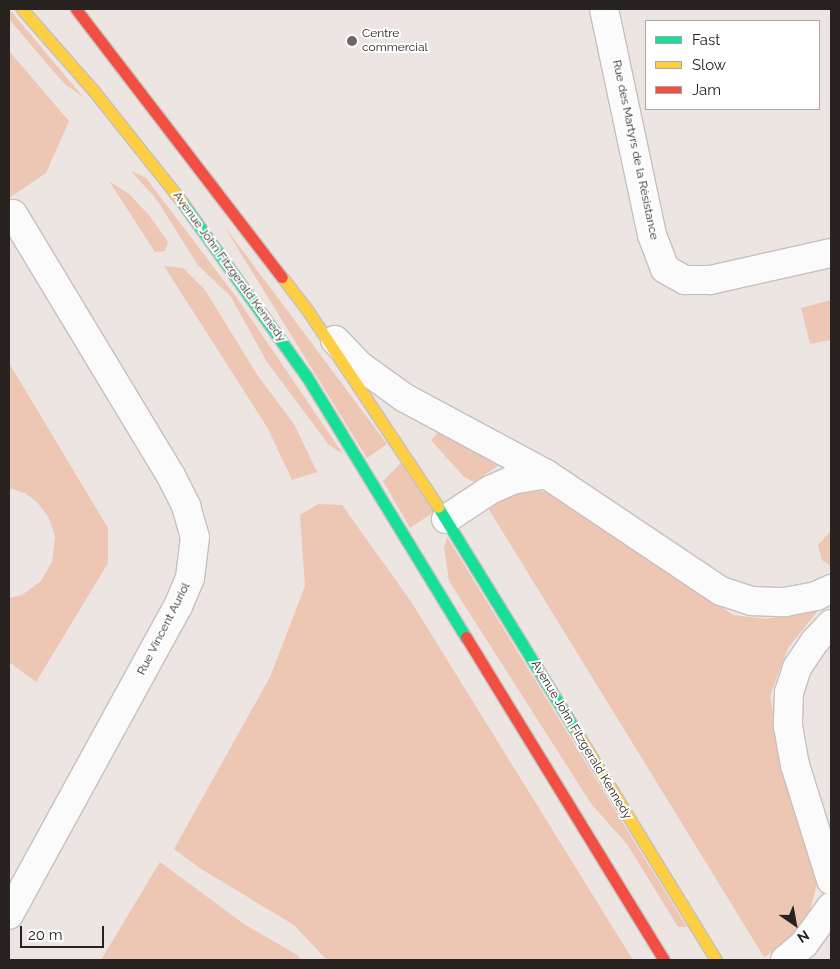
<!DOCTYPE html>
<meta charset="utf-8">
<style>
body{margin:0}
#map{position:relative;width:840px;height:969px;overflow:hidden;background:#ede5e2;font-family:Raleway,sans-serif}
div>[style]{position:absolute}
.green>*{inset:0;background:#edc6b4}
.roads{filter:drop-shadow(1px 0 #c6c0bd) drop-shadow(-1px 0 #c6c0bd) drop-shadow(0 1px #c6c0bd) drop-shadow(0 -1px #c6c0bd)}
.street>*{height:28px;margin:-14px;padding:0 14px;transform-origin:14px;border-radius:14px;background:#fcfbfb}
.fast>*{height:11px;margin:-5.5px;padding:0 5.5px;transform-origin:5.5px;border-radius:5.5px;background:#16e098}
.slow>*{height:11px;margin:-5.5px;padding:0 5.5px;transform-origin:5.5px;border-radius:5.5px;background:#ffcf43}
.jam>*{height:11px;margin:-5.5px;padding:0 5.5px;transform-origin:5.5px;border-radius:5.5px;background:#f24e42}
.dots>*{width:14px;height:14px;translate:-50% -50%;box-sizing:border-box;border:2px solid #fff;border-radius:50%}
span{translate:-50% -50%;white-space:nowrap;text-align:center;line-height:1.15;-webkit-text-stroke:4px #fff;paint-order:stroke}
.poi-label{font-size:12px;color:#282320}
.left{translate:0 -50%;text-align:left}
.street-label{font-size:12px;color:#282320}
.frame{position:absolute;inset:0;border:10px solid #282320;pointer-events:none}
.legend{position:absolute;left:645px;top:20px;width:175px;height:90px;box-sizing:border-box;background:#fff;border:1px solid #a9a7a6;margin:0;padding:6px 9px;list-style:none;font-size:15px;color:#282320}
.legend li{display:flex;align-items:center;gap:10px;height:25px}
.legend b{width:25px;border:1px solid #a9a7a6}
.north{position:absolute;left:770px;top:899px;width:50px;height:50px;-webkit-text-stroke:4px #fff;paint-order:stroke;rotate:147deg;font-size:14px;font-weight:700;line-height:20px;text-align:center;color:#282320}
.north::after{content:'';display:block;margin:auto;width:18px;height:22px;background:#282320;clip-path:polygon(50% 0,100% 100%,50% 72%,0 100%)}
.scale{position:absolute;left:20px;top:926px;width:84px;height:22px;box-sizing:border-box;border:2px solid #282320;border-top:0;padding-left:6px;font-size:15px;line-height:18px;white-space:nowrap;color:#282320;-webkit-text-stroke:4px #fff;paint-order:stroke}
</style>
<div id="map">
<div class="green">
<div style="clip-path:polygon(9px 9px,83px 97px,66px 85px,53px 71px,9px 19px)"></div>
<div style="clip-path:polygon(9px 51px,69px 121px,46px 173px,9px 198px)"></div>
<div style="clip-path:polygon(131px 171px,146px 178px,237px 298px,343px 454px,329px 445px,267px 362px,231px 297px,197px 264px,157px 200px)"></div>
<div style="clip-path:polygon(109px 181px,129px 194px,149px 215px,168px 242px,165px 251px,155px 252px)"></div>
<div style="clip-path:polygon(224px 226px,387px 444px,367px 458px)"></div>
<div style="clip-path:polygon(164px 266px,183px 268px,205px 290px,258px 376px,294px 424px,317px 472px,292px 480px,267px 427px)"></div>
<div style="clip-path:polygon(831px 300px,831px 340px,810px 344px,801px 308px)"></div>
<div style="clip-path:polygon(9px 363px,108px 528px,108px 563px,36px 682px,9px 662px,9px 598px,22px 595px,41px 581px,52px 562px,55px 536px,48px 516px,37px 502px,25px 493px,9px 488px)"></div>
<div style="clip-path:polygon(441px 429px,498px 466px,474px 482px,464px 477px,431px 440px)"></div>
<div style="clip-path:polygon(401px 463px,434px 512px,410px 528px,383px 481px)"></div>
<div style="clip-path:polygon(527px 489px,553px 493px,733px 615px,766px 619px,820px 608px,788px 648px,770px 696px,785px 777px,818px 880px,807px 922px,791px 940px,764px 957px,488px 508px,496px 500px)"></div>
<div style="clip-path:polygon(318px 504px,342px 505px,410px 600px,633px 960px,327px 960px,294px 925px,201px 869px,174px 849px,270px 677px,305px 586px,300px 515px)"></div>
<div style="clip-path:polygon(831px 531px,831px 566px,822px 560px,818px 545px)"></div>
<div style="clip-path:polygon(447px 537px,687px 927px,678px 927px,627px 844px,592px 805px,449px 581px,444px 548px)"></div>
<div style="clip-path:polygon(160px 862px,244px 924px,297px 955px,301px 960px,101px 960px)"></div>
</div>
<div class="roads">
<div class="street">
<div style="left:604px;top:9px;width:231px;rotate:78deg"></div>
<div style="left:652px;top:235px;width:36px;rotate:69deg"></div>
<div style="left:665px;top:269px;width:23px;rotate:29deg"></div>
<div style="left:685px;top:280px;width:25px"></div>
<div style="left:710px;top:280px;width:124px;rotate:-12.6deg"></div>
<div style="left:9px;top:216px;width:4px;rotate:-27deg"></div>
<div style="left:13px;top:214px;width:306px;rotate:58.9deg"></div>
<div style="left:171px;top:476px;width:34px;rotate:63deg"></div>
<div style="left:186px;top:506px;width:32px;rotate:74deg"></div>
<div style="left:195px;top:537px;width:41px;rotate:97deg"></div>
<div style="left:190px;top:578px;width:30px;rotate:113deg"></div>
<div style="left:178px;top:606px;width:352px;rotate:118.7deg"></div>
<div style="left:335px;top:340px;width:35px;rotate:46deg"></div>
<div style="left:359px;top:365px;width:57px;rotate:35.7deg"></div>
<div style="left:405px;top:398px;width:160px;rotate:28.3deg"></div>
<div style="left:546px;top:474px;width:211px;rotate:33.8deg"></div>
<div style="left:721px;top:591px;width:33px;rotate:18deg"></div>
<div style="left:752px;top:601px;width:33px;rotate:2deg"></div>
<div style="left:785px;top:602px;width:32px;rotate:-11deg"></div>
<div style="left:816px;top:596px;width:17px;rotate:-25deg"></div>
<div style="left:446px;top:519px;width:53px;rotate:-33.4deg"></div>
<div style="left:490px;top:490px;width:24px;rotate:-24deg"></div>
<div style="left:512px;top:480px;width:35px;rotate:-10deg"></div>
<div style="left:831px;top:624px;width:23px;rotate:133deg"></div>
<div style="left:815px;top:641px;width:32px;rotate:124deg"></div>
<div style="left:797px;top:668px;width:25px;rotate:108deg"></div>
<div style="left:789px;top:692px;width:34px;rotate:92deg"></div>
<div style="left:788px;top:726px;width:40px;rotate:80deg"></div>
<div style="left:795px;top:765px;width:121px;rotate:72.6deg"></div>
<div style="left:785px;top:960px;width:25px;rotate:-40deg"></div>
<div style="left:804px;top:944px;width:46px;rotate:-53.9deg"></div>
</div>
<div class="fast">
<div style="left:182px;top:202px;width:215px;rotate:54.5deg"></div>
<div style="left:307px;top:377px;width:305px;rotate:58.6deg"></div>
<div style="left:438px;top:507px;width:265px;rotate:58.4deg"></div>
</div>
<div class="slow">
<div style="left:22px;top:9px;width:108px;rotate:48.8deg"></div>
<div style="left:93px;top:90px;width:143px;rotate:51.5deg"></div>
<div style="left:282px;top:277px;width:43px;rotate:52.6deg"></div>
<div style="left:308px;top:311px;width:235px;rotate:56.4deg"></div>
<div style="left:577px;top:733px;width:266px;rotate:58.5deg"></div>
</div>
<div class="jam">
<div style="left:76px;top:9px;width:338px;rotate:52.5deg"></div>
<div style="left:466px;top:637px;width:379px;rotate:58.5deg"></div>
</div>
</div>
<div class="dots">
<div style="left:352px;top:41px;background:#6d6764"></div>
</div>
<div class="poi-label">
<span class="left" style="left:362px;top:41px">Centre<br>commercial</span>
</div>
<div class="street-label">
<span style="left:635px;top:150px;rotate:78deg">Rue des Martyrs de la Résistance</span>
<span style="left:229px;top:267px;rotate:54deg">Avenue John Fitzgerald Kennedy</span>
<span style="left:164px;top:629px;rotate:-63deg">Rue Vincent Auriol</span>
<span style="left:581px;top:740px;rotate:59deg">Avenue John Fitzgerald Kennedy</span>
</div>
<div class="frame"></div>
<ul class="legend">
<li><b style="height:6px;background:#16e098"></b>Fast</li>
<li><b style="height:6px;background:#ffcf43"></b>Slow</li>
<li><b style="height:6px;background:#f24e42"></b>Jam</li>
</ul>
<div class="north">N</div>
<div class="scale">20 m</div>
</div>
